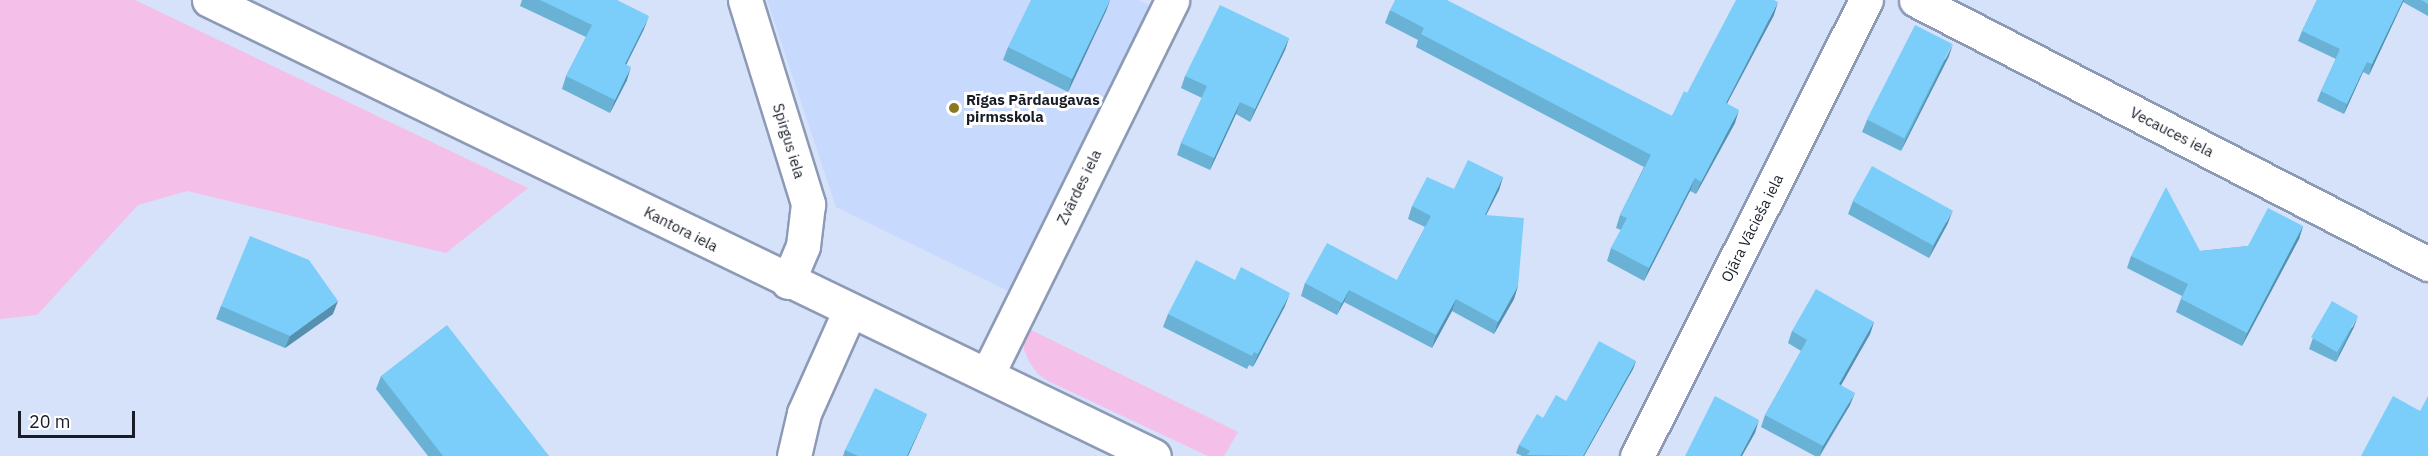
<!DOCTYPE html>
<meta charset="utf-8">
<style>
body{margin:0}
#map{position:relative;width:2428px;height:456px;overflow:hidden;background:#d6e2fa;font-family:"IBM Plex Sans",sans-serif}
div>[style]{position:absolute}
.built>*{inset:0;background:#c8d9fe}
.green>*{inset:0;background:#f4bfe9}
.roads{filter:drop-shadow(2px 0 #8d9ab6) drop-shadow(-2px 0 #8d9ab6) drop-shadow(0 2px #8d9ab6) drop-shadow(0 -2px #8d9ab6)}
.street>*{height:33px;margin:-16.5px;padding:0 16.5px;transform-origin:16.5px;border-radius:16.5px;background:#fff}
.secondary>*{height:33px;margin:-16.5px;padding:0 16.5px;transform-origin:16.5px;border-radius:16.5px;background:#fff}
.wall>*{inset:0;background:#6ab1d6}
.shaded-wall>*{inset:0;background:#5690ae}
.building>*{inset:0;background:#7bcef9;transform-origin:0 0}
.dots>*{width:16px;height:16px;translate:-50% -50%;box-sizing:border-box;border:3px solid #fff;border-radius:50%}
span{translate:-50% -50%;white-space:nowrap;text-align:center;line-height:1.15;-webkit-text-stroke:6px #fff;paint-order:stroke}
.poi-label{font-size:15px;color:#171c27;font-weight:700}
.left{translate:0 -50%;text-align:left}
.street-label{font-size:15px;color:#171c27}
.scale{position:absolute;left:18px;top:411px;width:117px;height:27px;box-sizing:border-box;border:3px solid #171c27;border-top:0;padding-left:8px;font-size:18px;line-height:21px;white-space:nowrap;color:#171c27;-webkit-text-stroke:4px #fff;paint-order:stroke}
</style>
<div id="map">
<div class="built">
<div style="clip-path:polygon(767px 0,1139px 0,1155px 8px,1012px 293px,836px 207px)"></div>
</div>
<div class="green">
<div style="clip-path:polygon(0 0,135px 0,528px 188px,446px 253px,187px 191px,138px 205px,37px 315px,0 319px)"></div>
<div style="clip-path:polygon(1025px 327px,1238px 432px,1224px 456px,1208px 456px,1048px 381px,1038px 374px,1030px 363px,1024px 350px)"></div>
</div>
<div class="roads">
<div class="street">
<div style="left:745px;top:0;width:214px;rotate:72.8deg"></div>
<div style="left:808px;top:204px;width:42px;rotate:96.8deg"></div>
<div style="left:803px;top:246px;width:39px;rotate:113deg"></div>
<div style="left:1916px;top:0;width:576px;rotate:27.28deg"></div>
<div style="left:987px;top:375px;width:418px;rotate:-63.7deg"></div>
<div style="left:794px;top:456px;width:44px;rotate:-76.9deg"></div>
<div style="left:804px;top:413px;width:113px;rotate:-65.9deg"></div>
</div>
<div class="secondary">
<div style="left:209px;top:0;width:1049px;rotate:25.76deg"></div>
<div style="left:1637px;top:456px;width:510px;rotate:-63.33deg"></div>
</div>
</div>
<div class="wall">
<div style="clip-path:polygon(522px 0,617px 0,644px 29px,626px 65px,627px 80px,610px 113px,562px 89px,566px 76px,586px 37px,520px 6px)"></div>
<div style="clip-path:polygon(1110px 0,1106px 11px,1068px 92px,1003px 60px,1008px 47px)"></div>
<div style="clip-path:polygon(2317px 0,2428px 0,2428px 16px,2403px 2px,2369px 75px,2363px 72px,2344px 114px,2317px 101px,2321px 91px,2336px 59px,2298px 41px,2302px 31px)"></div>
<div style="clip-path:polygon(1390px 10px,1672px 116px,1687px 93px,1774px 15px,1727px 103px,1735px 123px,1696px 194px,1690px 191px,1644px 281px,1607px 261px,1611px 248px,1621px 230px,1616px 228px,1620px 215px,1644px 167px,1416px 47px,1418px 40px,1385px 23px)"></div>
<div style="clip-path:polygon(1289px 38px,1285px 50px,1250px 122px,1236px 114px,1210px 170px,1177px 155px,1181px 143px,1202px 98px,1181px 88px,1185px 76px)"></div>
<div style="clip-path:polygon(1949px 56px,1901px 151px,1862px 132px,1867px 120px)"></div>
<div style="clip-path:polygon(1503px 177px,1499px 190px,1486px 215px,1518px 286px,1514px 299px,1494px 334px,1452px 311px,1432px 348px,1344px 302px,1337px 315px,1301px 296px,1305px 283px,1397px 280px,1425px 227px,1408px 219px,1412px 206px,1454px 189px)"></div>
<div style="clip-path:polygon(1853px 201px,1948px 223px,1929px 258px,1848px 214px)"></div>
<div style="clip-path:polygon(2303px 226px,2299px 239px,2242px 346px,2176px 312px,2182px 296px,2127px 268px,2131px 256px,2200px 251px,2248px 246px)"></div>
<div style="clip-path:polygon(221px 306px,333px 314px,285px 348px,216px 319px)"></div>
<div style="clip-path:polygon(1285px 306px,1253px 367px,1249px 365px,1247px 369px,1163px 327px,1168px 314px)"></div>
<div style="clip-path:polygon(1874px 322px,1870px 334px,1841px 385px,1850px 405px,1820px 456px,1815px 456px,1761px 427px,1765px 415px,1801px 351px,1788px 343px,1792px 331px)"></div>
<div style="clip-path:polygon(2354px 327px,2336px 362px,2309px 349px,2313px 338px)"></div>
<div style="clip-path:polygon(1636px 361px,1633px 369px,1584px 456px,1522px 456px,1516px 453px,1519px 445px,1543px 418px,1566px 401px)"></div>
<div style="clip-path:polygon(381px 376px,549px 456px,428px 456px,376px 389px)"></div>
<div style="clip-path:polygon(927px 414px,908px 456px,843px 456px,845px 450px)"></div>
</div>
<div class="shaded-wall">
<div style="clip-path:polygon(1110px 0,1106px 11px,1068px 92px,1072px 79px)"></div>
<div style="clip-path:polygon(2403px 0,2404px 0,2369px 75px,2372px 64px)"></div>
<div style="clip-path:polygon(1778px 2px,1774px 15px,1721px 115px,1726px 103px)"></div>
<div style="clip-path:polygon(649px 16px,644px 29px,620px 77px,625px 64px)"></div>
<div style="clip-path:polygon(1289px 38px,1285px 50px,1250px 122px,1255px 109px)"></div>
<div style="clip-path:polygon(1953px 44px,1949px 56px,1901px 151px,1906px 139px)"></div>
<div style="clip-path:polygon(2367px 62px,2363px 72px,2344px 114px,2347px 104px)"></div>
<div style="clip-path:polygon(631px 67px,627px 80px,610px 113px,615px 100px)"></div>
<div style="clip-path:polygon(1240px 102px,1236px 114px,1210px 170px,1214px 158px)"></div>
<div style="clip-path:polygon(1739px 110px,1735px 123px,1696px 194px,1701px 182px)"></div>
<div style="clip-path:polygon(1503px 177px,1499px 190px,1480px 227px,1485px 215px)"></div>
<div style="clip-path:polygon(1695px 178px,1690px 191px,1644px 281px,1649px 268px)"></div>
<div style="clip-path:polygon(1953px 210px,1948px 223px,1929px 258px,1934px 245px)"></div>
<div style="clip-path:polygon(2303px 226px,2299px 239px,2242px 346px,2247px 333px)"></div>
<div style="clip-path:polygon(1518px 286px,1514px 299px,1494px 334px,1498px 322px)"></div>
<div style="clip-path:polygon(1349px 290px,1344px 302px,1337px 315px,1342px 303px)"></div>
<div style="clip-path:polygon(1290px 293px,1285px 306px,1253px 367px,1258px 354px)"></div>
<div style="clip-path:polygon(1456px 299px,1452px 311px,1432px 348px,1436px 335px)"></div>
<div style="clip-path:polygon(338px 301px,333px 314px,285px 348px,290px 336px)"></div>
<div style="clip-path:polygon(2358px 316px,2354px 327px,2336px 362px,2340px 352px)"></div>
<div style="clip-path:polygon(1874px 322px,1870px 334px,1835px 396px,1839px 384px)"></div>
<div style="clip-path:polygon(1636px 361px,1633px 369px,1584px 456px,1583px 456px)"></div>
<div style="clip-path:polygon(1855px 393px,1850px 405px,1819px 456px,1823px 446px)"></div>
<div style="clip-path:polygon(927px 414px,908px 456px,907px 456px)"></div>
<div style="clip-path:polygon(1759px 420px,1755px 433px,1742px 456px,1740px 456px)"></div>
</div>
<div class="building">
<div style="clip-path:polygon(540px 0,617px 0,649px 16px,625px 64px,631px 67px,615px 100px,566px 76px,592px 25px)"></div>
<div style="clip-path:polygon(1031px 0,1110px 0,1072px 79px,1008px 47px)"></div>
<div style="clip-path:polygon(1395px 0,1447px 0,1672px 116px,1684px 91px,1687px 93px,1736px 0,1774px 0,1778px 2px,1726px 103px,1739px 110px,1701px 182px,1695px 178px,1649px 268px,1611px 248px,1627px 218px,1620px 215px,1651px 155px,1421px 34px,1424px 28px,1390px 10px)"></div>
<div style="clip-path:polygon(2317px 0,2403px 0,2372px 64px,2367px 62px,2347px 104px,2321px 91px,2340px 49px,2302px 31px)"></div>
<div style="clip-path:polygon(2421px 0,2428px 0,2428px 4px)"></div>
<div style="clip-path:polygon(1220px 5px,1289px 38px,1255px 109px,1240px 102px,1214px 158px,1181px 143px,1207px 86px,1185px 76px)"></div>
<div style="left:1915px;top:25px;width:42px;height:106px;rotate:27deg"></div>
<div style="clip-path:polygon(1468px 160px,1503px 177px,1485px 215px,1524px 218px,1518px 286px,1498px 322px,1456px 299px,1436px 335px,1349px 290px,1342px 303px,1305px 283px,1327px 243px,1397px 280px,1431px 216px,1412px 206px,1427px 177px,1454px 189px)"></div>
<div style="left:1872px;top:166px;width:92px;height:40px;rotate:29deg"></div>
<div style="clip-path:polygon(2166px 187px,2200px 251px,2248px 246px,2268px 208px,2303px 226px,2247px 333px,2181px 299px,2188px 284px,2131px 256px)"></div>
<div style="clip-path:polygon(250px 236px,309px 260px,338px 301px,290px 336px,221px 306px)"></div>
<div style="clip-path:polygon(1196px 260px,1235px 280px,1241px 267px,1290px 293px,1258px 354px,1254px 352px,1252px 356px,1168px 314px)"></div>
<div style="clip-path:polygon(1816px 289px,1874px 322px,1839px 384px,1855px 393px,1823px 446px,1765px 415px,1807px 340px,1792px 331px)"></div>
<div style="left:2332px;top:301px;width:30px;height:42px;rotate:30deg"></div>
<div style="clip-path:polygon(447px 325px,549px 456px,443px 456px,381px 376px)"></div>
<div style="clip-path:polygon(1599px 341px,1636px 361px,1583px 456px,1527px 455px,1530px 451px,1519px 445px,1537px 414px,1543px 418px,1556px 395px,1566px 401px)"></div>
<div style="clip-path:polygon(875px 388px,927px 414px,907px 456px,858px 456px,845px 450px)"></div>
<div style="clip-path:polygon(1715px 396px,1759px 420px,1740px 456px,1685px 456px)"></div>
<div style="clip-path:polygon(2393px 396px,2420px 411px,2428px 396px,2428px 456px,2361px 456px)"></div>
</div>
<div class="dots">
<div style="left:954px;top:108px;background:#8a791e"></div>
</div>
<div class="poi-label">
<span class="left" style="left:966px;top:108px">Rīgas Pārdaugavas<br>pirmsskola</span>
</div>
<div class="street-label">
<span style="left:2172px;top:132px;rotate:27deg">Vecauces iela</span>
<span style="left:789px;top:141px;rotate:73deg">Spirgus iela</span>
<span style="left:1079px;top:187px;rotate:-64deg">Zvārdes iela</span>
<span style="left:1752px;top:228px;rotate:-63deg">Ojāra Vācieša iela</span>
<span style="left:681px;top:229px;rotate:27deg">Kantora iela</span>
</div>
<div class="scale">20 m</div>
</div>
